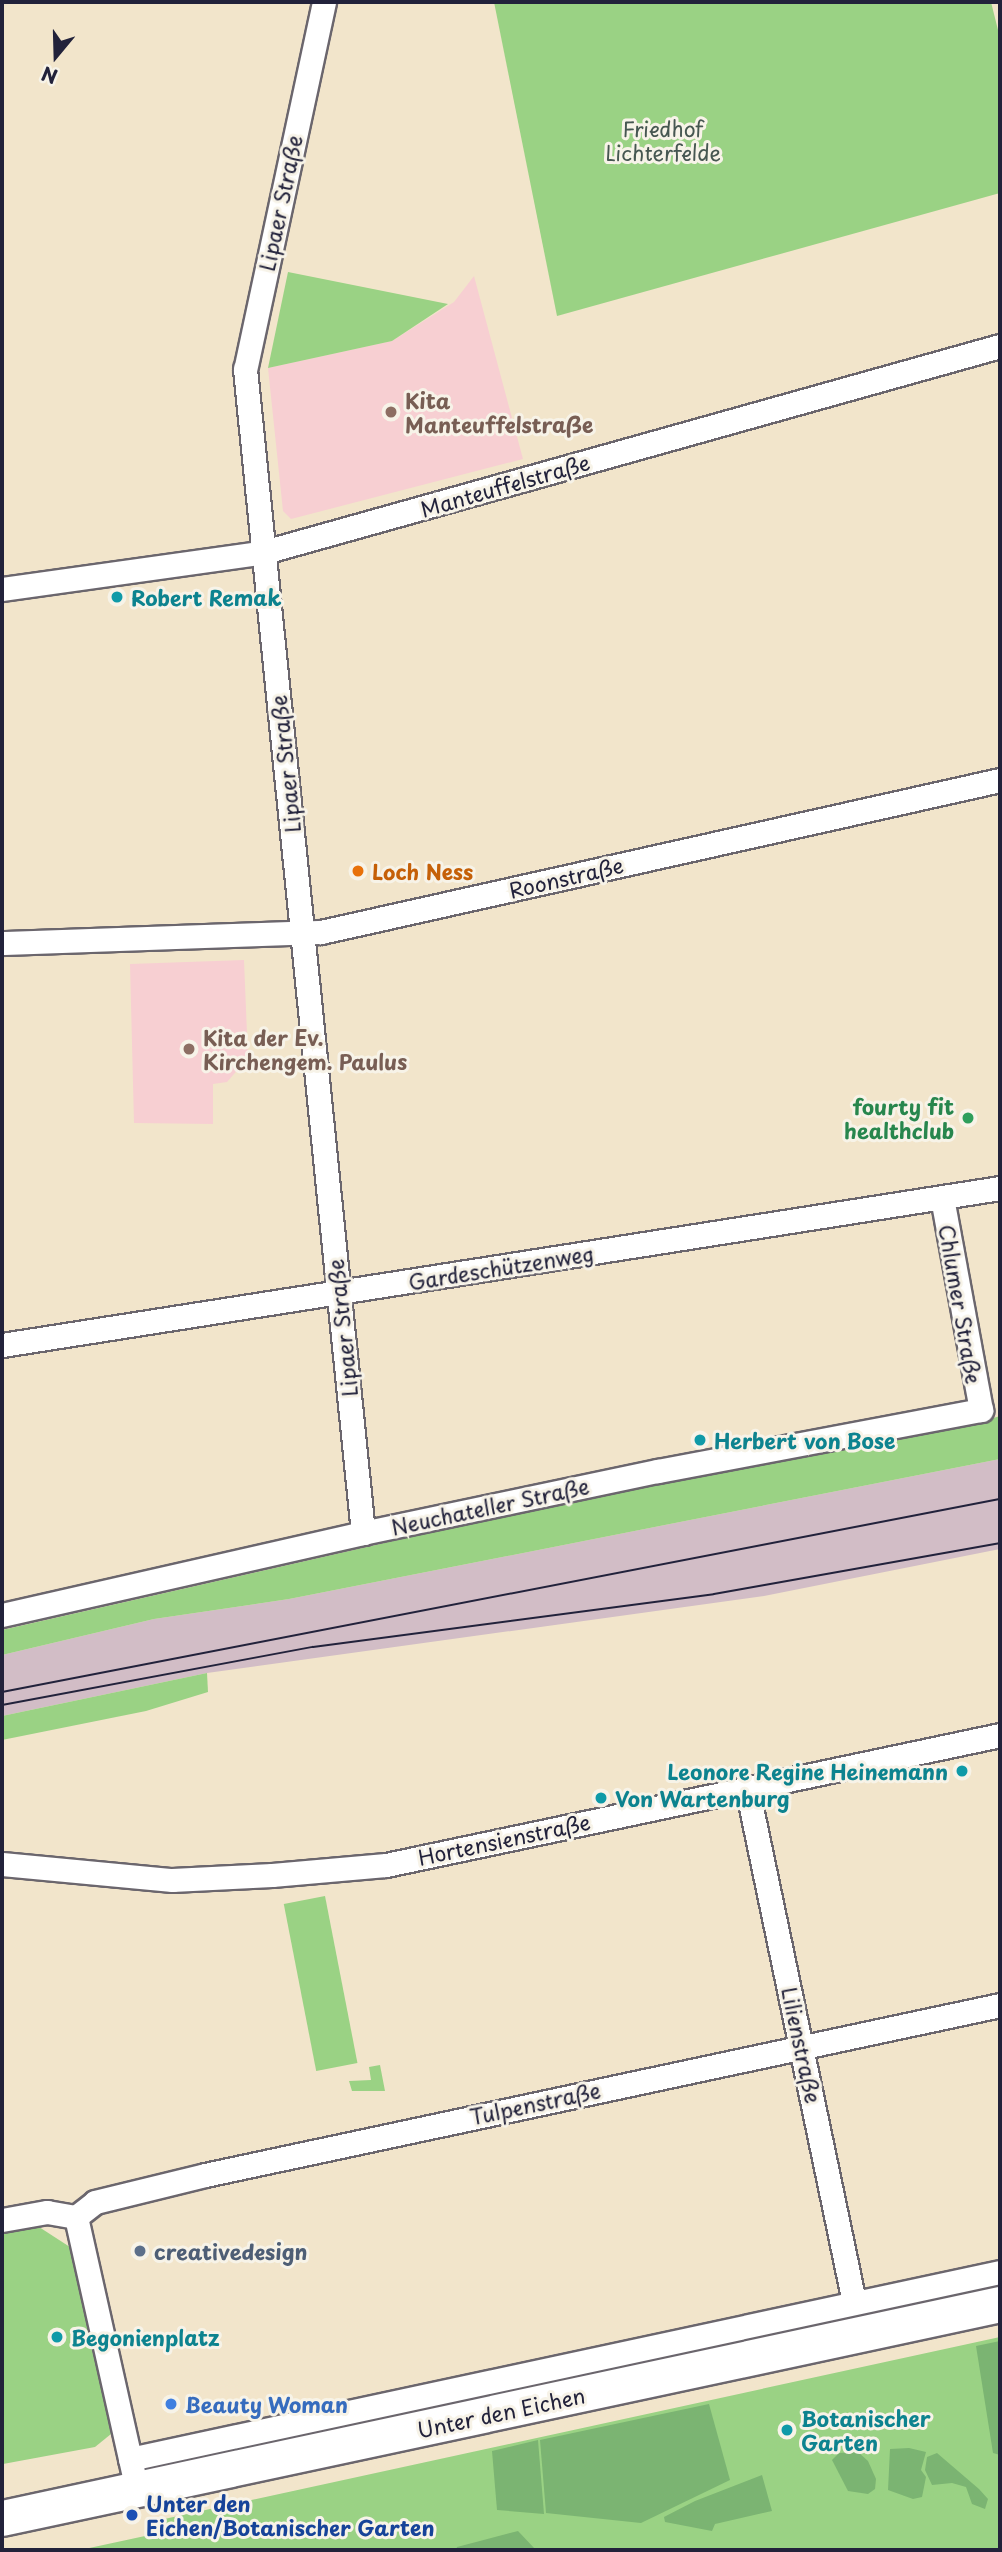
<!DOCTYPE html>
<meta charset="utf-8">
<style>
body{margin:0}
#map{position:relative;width:1002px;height:2552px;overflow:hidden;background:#f2e5cb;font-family:"Playpen Sans",sans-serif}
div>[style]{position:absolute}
.built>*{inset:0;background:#f7cfd2}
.industrial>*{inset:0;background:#d2bdc6}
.green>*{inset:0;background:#9ad284;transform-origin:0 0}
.forest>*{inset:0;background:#7bb472}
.roads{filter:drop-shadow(2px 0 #6b666d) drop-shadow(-2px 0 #6b666d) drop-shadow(0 2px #6b666d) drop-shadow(0 -2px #6b666d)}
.street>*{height:23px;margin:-11.5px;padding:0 11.5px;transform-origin:11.5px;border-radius:11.5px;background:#fff}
.primary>*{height:35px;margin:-17.5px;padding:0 17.5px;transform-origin:17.5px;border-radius:17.5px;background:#fff}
.tram>*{height:2px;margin:-1px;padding:0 1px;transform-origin:1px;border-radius:1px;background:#22223b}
.dots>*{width:19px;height:19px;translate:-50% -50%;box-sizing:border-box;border:4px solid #f7f3e8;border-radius:50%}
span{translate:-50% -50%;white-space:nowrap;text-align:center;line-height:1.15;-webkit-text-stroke:6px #f7f3e8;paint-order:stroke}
.park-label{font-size:21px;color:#465751}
.street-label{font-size:21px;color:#22223b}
.education-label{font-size:21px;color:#785e54;font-weight:700}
.left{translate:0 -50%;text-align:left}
.culture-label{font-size:21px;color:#0d838f;font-weight:700}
.right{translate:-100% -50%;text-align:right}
.food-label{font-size:21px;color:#c56008;font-weight:700}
.leisure-label{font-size:21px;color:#27864d;font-weight:700}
.service-label{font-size:21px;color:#4e5e75;font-weight:700}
.shop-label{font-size:21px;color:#366cbe;font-weight:700}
.transit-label{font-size:21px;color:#164399;font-weight:700}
.frame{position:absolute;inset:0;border:4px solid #22223b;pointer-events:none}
.north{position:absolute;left:21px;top:21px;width:70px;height:70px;-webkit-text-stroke:5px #f7f3e8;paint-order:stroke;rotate:199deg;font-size:19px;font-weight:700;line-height:28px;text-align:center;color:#22223b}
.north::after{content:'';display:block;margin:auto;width:24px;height:32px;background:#22223b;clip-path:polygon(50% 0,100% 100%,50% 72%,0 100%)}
</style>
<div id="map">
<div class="built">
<div style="clip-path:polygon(474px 276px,523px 459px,291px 519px,283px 511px,268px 368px,392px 341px,454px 302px)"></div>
<div style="clip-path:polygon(244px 960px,248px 1058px,227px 1082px,213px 1084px,213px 1124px,134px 1123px,130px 964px)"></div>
</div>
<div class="industrial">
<div style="clip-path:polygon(1000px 1459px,1000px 1549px,764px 1596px,207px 1673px,2px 1716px,2px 1655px,154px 1619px,289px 1599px)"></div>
</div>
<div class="green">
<div style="clip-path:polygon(494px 2px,991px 2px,1000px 38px,1000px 193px,557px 316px)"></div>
<div style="clip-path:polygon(288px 272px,448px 304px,392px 341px,268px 368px)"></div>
<div style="clip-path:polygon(1000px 1416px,1000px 1459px,289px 1599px,154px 1619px,2px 1655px,2px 1630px,604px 1493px,970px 1425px)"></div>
<div style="clip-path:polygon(207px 1673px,208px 1692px,146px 1711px,2px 1740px,2px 1716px)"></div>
<div style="left:325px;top:1896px;width:170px;height:42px;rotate:79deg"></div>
<div style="clip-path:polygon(380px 2065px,385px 2091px,352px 2091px,349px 2081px,371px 2080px,369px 2067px)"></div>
<div style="clip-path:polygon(36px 2225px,73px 2249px,111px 2434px,95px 2447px,3px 2464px,2px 2232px)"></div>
<div style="clip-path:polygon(1000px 2337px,1000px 2550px,80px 2550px,145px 2536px,146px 2523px)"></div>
</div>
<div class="forest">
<div style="clip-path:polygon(1000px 2341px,1000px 2455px,993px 2453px,976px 2346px)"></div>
<div style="clip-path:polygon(709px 2404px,730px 2480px,641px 2523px,546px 2513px,540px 2440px)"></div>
<div style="clip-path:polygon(538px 2440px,544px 2514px,497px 2510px,492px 2451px)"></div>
<div style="clip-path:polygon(909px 2448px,926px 2452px,921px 2470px,926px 2477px,922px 2497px,913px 2499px,888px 2490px,890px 2449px)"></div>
<div style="clip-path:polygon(858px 2452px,868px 2461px,876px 2479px,875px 2489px,868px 2494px,848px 2491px,832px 2460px,839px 2453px)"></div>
<div style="clip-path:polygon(937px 2453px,979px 2489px,988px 2499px,985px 2509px,972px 2504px,966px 2487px,952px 2483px,932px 2485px,925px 2470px,927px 2457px)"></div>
<div style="clip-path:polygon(762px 2475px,772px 2511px,715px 2524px,712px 2531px,665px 2522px,664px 2517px,695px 2501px)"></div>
<div style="clip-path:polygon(518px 2531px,536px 2550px,456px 2550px,457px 2547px)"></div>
</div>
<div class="roads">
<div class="street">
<div style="left:324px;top:2px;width:375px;rotate:102.1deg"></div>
<div style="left:245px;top:369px;width:1170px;rotate:84.21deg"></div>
<div style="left:2px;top:589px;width:265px;rotate:-8deg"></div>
<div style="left:264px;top:552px;width:764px;rotate:-15.64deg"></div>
<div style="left:2px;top:943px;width:319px;rotate:-2deg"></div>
<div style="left:321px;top:932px;width:696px;rotate:-12.62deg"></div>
<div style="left:2px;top:1345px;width:1010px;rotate:-8.94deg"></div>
<div style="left:2px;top:1615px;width:370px;rotate:-12.8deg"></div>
<div style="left:363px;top:1533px;width:301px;rotate:-11.9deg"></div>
<div style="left:658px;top:1471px;width:329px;rotate:-10.7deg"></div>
<div style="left:981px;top:1410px;width:216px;rotate:-100.4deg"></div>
<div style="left:747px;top:1788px;width:525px;rotate:78.24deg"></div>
<div style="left:2px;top:1864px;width:171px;rotate:5.4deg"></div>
<div style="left:172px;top:1880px;width:100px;rotate:-2.9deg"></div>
<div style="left:272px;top:1875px;width:114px;rotate:-5deg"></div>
<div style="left:386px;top:1865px;width:628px;rotate:-11.95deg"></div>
<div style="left:76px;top:2217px;width:24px;rotate:-38deg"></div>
<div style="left:95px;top:2202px;width:113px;rotate:-13.8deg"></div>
<div style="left:205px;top:2175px;width:813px;rotate:-12.07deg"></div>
<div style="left:76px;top:2217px;width:262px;rotate:77.4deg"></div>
<div style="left:2px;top:2220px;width:46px;rotate:-10.1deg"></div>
<div style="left:47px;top:2212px;width:29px;rotate:10deg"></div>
<div style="left:130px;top:2459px;width:890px;rotate:-12.13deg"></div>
</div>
<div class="primary">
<div style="left:2px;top:2518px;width:1021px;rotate:-12.1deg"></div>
</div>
</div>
<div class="tram">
<div style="left:2px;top:1692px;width:1016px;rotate:-10.95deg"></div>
<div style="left:2px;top:1705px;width:316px;rotate:-10.6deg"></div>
<div style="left:313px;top:1647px;width:404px;rotate:-7.5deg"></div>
<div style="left:714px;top:1594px;width:291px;rotate:-10.1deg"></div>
</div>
<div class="dots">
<div style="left:391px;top:412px;background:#8d6e63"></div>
<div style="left:117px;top:597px;background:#0f9aa8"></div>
<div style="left:358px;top:871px;background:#e8710a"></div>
<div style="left:189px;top:1049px;background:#8d6e63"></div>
<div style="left:968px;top:1118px;background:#2e9e5b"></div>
<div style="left:700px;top:1440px;background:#0f9aa8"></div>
<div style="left:962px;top:1771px;background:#0f9aa8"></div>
<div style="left:601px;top:1798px;background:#0f9aa8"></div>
<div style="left:140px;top:2251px;background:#5c6f8a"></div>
<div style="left:57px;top:2337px;background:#0f9aa8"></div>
<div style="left:171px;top:2404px;background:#3f7fe0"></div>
<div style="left:787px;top:2430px;background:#0f9aa8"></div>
<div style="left:132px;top:2515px;background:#1a4fb4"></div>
</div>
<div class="park-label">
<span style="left:663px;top:140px">Friedhof<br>Lichterfelde</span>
</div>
<div class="street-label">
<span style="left:280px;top:203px;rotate:-78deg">Lipaer Straße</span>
<span style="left:505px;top:485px;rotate:-16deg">Manteuffelstraße</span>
<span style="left:285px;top:764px;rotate:-96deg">Lipaer Straße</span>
<span style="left:566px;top:877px;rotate:-13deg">Roonstraße</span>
<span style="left:501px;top:1267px;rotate:-9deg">Gardeschützenweg</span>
<span style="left:961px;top:1304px;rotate:80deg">Chlumer Straße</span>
<span style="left:342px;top:1328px;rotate:-96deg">Lipaer Straße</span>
<span style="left:490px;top:1506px;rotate:-12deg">Neuchateller Straße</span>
<span style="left:504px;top:1839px;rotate:-12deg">Hortensienstraße</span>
<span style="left:802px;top:2045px;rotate:78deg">Lilienstraße</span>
<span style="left:535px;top:2103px;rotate:-12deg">Tulpenstraße</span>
<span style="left:501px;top:2412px;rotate:-12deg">Unter den Eichen</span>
</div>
<div class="education-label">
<span class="left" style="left:405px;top:412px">Kita<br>Manteuffelstraße</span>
<span class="left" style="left:203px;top:1049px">Kita der Ev.<br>Kirchengem. Paulus</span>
</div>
<div class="culture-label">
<span class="left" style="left:131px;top:597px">Robert Remak</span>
<span class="left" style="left:714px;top:1440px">Herbert von Bose</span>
<span class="right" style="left:948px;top:1771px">Leonore Regine Heinemann</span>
<span class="left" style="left:615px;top:1798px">Von Wartenburg</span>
<span class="left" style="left:71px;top:2337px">Begonienplatz</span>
<span class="left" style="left:801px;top:2430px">Botanischer<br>Garten</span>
</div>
<div class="food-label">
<span class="left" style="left:372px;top:871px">Loch Ness</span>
</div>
<div class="leisure-label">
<span class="right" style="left:954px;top:1118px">fourty fit<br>healthclub</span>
</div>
<div class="service-label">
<span class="left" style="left:154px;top:2251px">creativedesign</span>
</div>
<div class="shop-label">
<span class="left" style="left:185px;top:2404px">Beauty Woman</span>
</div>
<div class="transit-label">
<span class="left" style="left:146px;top:2515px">Unter den<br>Eichen/Botanischer Garten</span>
</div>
<div class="frame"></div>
<div class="north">N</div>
</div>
